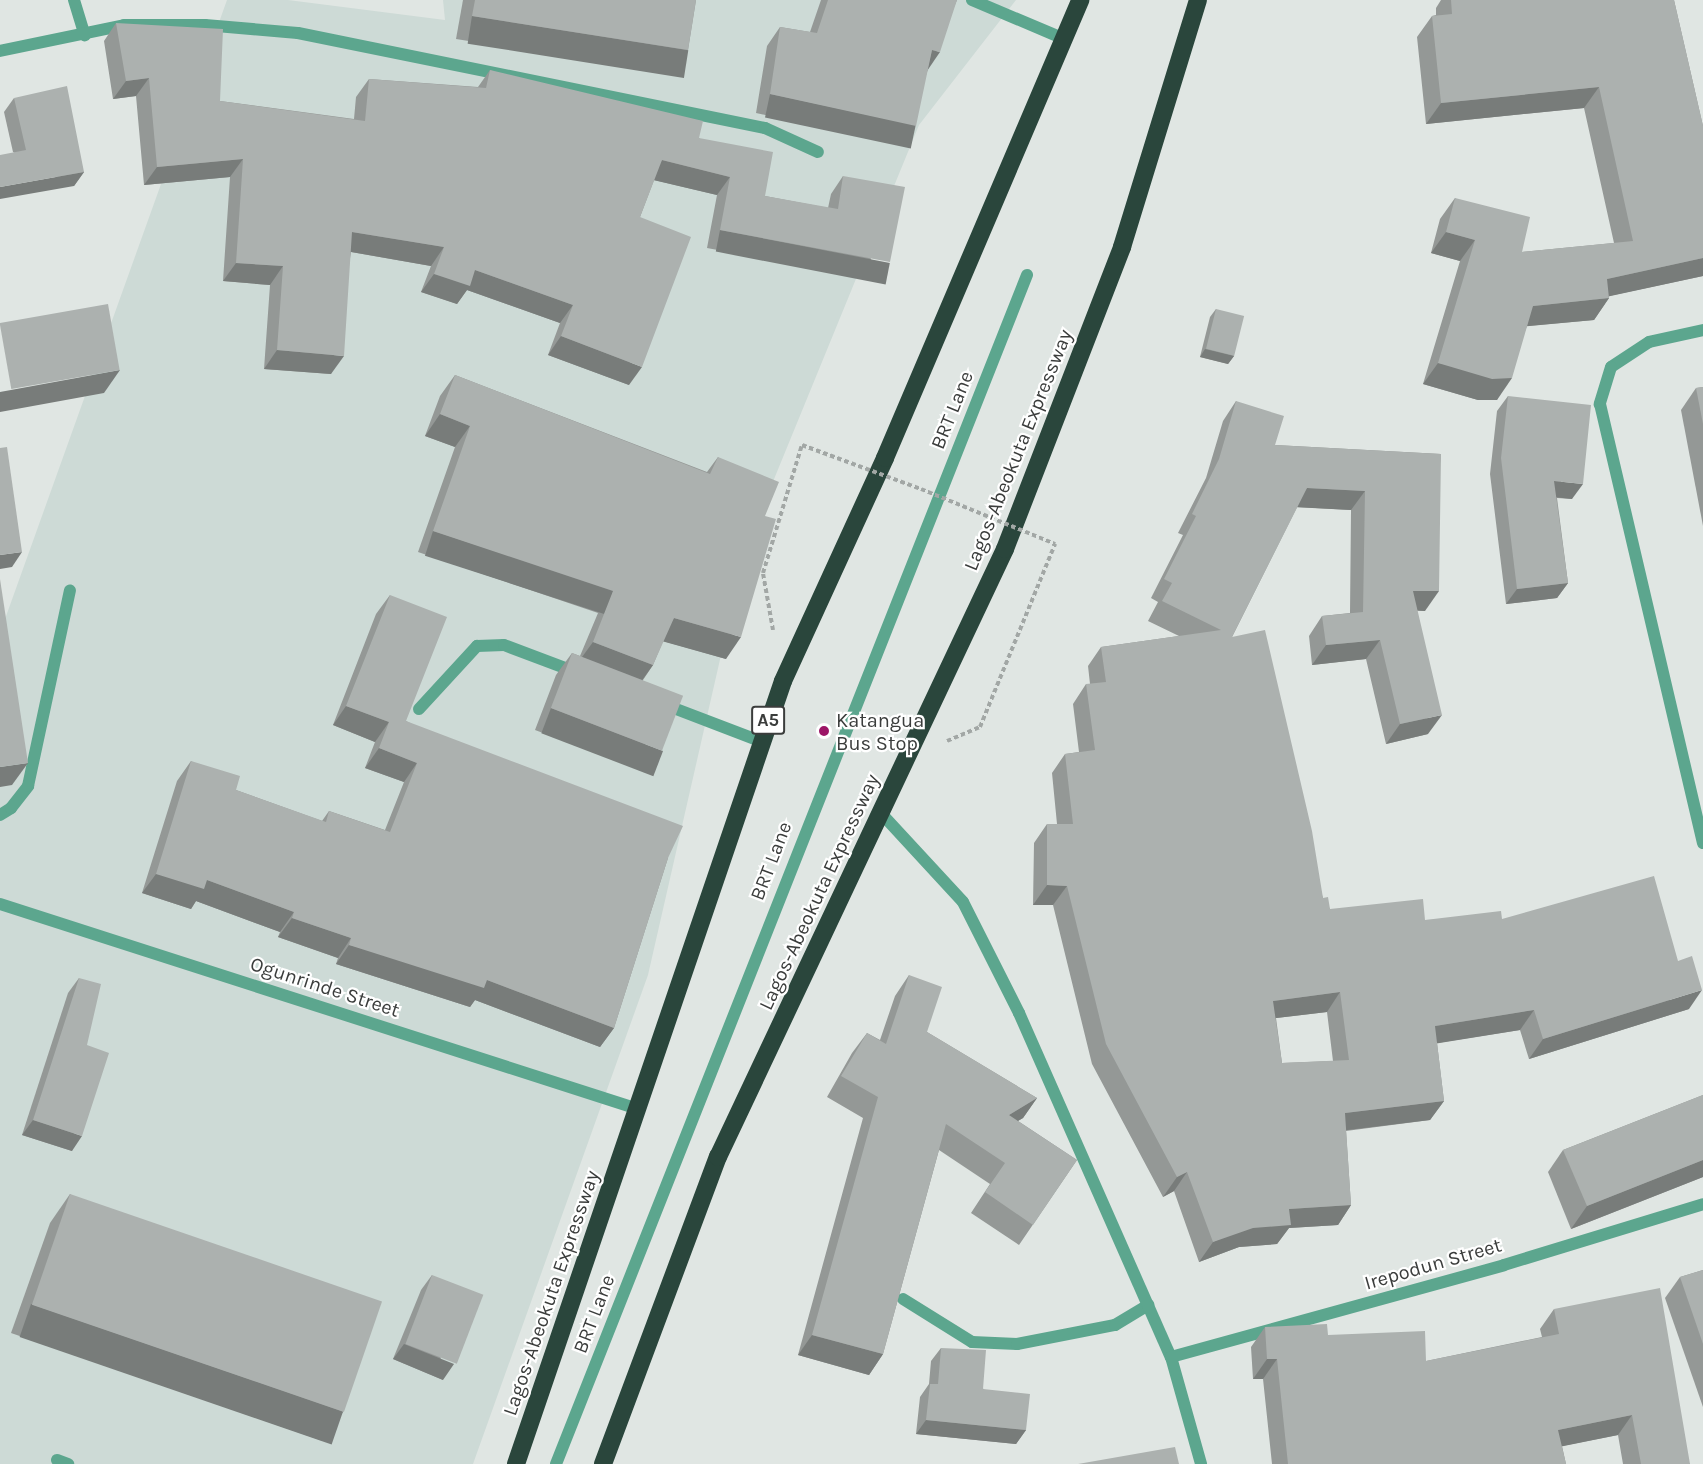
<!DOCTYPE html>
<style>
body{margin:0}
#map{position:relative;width:1703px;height:1464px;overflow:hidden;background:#e0e6e3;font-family:Karla,sans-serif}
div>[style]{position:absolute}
.built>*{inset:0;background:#cddad6}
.path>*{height:4px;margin-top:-2px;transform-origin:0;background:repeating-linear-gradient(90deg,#a2a7a5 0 4.5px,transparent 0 7.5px)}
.lane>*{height:12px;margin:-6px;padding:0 6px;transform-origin:6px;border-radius:6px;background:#5ca68e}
.street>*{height:12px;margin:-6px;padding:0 6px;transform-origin:6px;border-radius:6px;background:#5ca68e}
.highway>*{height:18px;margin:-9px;padding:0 9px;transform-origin:9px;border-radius:9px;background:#2a463c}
.path-bridge>*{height:4px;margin-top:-2px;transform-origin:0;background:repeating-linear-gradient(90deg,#a2a7a5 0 4.5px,transparent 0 7.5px)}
.wall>*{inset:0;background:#949896}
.shaded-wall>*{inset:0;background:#787c7a;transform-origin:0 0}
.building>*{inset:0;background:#acb1af;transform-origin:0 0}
.dots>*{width:16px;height:16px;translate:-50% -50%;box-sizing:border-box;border:3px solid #fff;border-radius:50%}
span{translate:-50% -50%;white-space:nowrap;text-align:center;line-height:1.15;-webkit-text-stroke:4.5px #fff;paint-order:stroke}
.shield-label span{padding:2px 4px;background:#fff;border:2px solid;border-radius:4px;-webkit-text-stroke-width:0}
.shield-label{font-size:18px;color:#3b3d3c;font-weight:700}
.street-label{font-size:20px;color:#3b3d3c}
.poi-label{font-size:20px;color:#3b3d3c}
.left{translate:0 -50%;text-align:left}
</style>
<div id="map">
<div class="built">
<div style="clip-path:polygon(227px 0,288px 0,445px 20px,443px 0,1016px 0,919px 125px,745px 550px,648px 975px,473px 1464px,0 1464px,0 633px)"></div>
</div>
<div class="path">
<div style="left:773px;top:630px;width:58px;rotate:-100deg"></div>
<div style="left:763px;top:573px;width:134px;rotate:-73.1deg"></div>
<div style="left:947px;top:741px;width:36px;rotate:-23deg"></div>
<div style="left:980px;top:727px;width:198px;rotate:-67.7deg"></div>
</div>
<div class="lane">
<div style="left:972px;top:0;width:98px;rotate:22.9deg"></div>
<div style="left:663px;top:704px;width:104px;rotate:20.9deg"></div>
<div style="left:419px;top:709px;width:86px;rotate:-47.4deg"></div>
<div style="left:477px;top:646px;width:27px;rotate:-2deg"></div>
<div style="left:504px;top:645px;width:77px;rotate:20.6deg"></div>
<div style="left:0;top:815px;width:13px;rotate:-32deg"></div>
<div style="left:11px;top:808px;width:28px;rotate:-52deg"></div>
<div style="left:28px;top:786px;width:200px;rotate:-77.9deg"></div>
<div style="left:903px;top:1299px;width:81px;rotate:31.9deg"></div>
<div style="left:972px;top:1342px;width:45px;rotate:2.5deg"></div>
<div style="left:1017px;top:1344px;width:100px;rotate:-11deg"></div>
<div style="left:1115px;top:1325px;width:39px;rotate:-31deg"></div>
<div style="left:57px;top:1460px;width:12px;rotate:20deg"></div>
<div style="left:556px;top:1464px;width:1279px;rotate:-68.39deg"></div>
</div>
<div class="street">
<div style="left:74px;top:0;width:37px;rotate:73deg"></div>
<div style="left:0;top:51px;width:127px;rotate:-11.8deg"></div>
<div style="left:124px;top:25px;width:81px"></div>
<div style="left:205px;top:25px;width:93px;rotate:4.9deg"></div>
<div style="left:298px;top:33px;width:477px;rotate:11.5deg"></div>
<div style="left:765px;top:128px;width:58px;rotate:24.4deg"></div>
<div style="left:1703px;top:330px;width:55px;rotate:167.5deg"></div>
<div style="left:1649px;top:342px;width:45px;rotate:146.7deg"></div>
<div style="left:1611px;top:367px;width:39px;rotate:107deg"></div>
<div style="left:1600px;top:404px;width:451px;rotate:76.8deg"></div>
<div style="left:880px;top:812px;width:122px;rotate:47.3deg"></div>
<div style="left:963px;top:902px;width:124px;rotate:63.2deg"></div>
<div style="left:1019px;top:1013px;width:376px;rotate:66.2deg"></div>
<div style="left:1171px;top:1357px;width:111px;rotate:74.3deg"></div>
<div style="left:0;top:904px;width:670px;rotate:17.81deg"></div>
<div style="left:1171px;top:1357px;width:345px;rotate:-15.4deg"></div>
<div style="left:1504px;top:1265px;width:208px;rotate:-17deg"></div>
</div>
<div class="highway">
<div style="left:516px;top:1464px;width:827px;rotate:-71.17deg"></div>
<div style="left:783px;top:681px;width:245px;rotate:-65.4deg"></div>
<div style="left:885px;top:458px;width:498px;rotate:-66.9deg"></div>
<div style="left:603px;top:1464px;width:328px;rotate:-69.5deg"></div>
<div style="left:718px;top:1157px;width:672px;rotate:-64.73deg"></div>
<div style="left:1005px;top:549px;width:324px;rotate:-68.8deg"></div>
<div style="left:1122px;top:247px;width:258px;rotate:-72.9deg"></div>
</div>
<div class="path-bridge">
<div style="left:802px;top:445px;width:127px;rotate:20.3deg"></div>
<div style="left:921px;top:489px;width:145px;rotate:22.3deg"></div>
</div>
<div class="wall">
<div style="clip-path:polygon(463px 0,696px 0,688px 50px,672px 73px,456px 39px)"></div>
<div style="clip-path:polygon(821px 0,957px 0,928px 69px,903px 145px,756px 113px,767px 46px,780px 27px,810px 32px)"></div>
<div style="clip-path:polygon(1441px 0,1674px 0,1703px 126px,1703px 276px,1609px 296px,1609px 298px,1594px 320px,1527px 326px,1497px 400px,1478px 400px,1423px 384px,1460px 261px,1431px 253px,1440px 219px,1455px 198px,1522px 252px,1614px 243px,1584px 108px,1426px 124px,1417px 37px,1432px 16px,1436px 15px,1436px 8px)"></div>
<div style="clip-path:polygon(116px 23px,220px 101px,354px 119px,356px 97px,369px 79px,478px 87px,490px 70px,699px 138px,765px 196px,828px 208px,831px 194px,843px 176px,878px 280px,707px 248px,717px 195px,654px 180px,640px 217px,629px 385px,548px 355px,560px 323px,467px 290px,457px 304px,421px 292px,431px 266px,351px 252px,331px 374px,264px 369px,270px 285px,223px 281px,230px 177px,144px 185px,136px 96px,113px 99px,104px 41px)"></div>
<div style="clip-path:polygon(14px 98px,84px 172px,74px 186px,13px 152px,4px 112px)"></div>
<div style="clip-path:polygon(1216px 309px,1234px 356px,1228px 364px,1200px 357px,1210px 317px)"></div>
<div style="clip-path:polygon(455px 375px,707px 472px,718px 457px,765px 516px,726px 659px,663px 641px,653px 665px,643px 680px,647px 772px,535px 730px,556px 675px,572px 653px,580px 656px,598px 613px,418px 552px,455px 447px,425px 436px,440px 396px)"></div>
<div style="clip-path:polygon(1703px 387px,1703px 526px,1681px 410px,1696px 388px)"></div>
<div style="clip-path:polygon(1508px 396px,1572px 499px,1557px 498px,1568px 583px,1557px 598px,1506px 604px,1490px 474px,1497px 411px)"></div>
<div style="clip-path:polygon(evenodd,1236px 401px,1275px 445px,1441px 454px,1425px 611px,1417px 610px,1428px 734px,1386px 744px,1366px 659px,1312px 665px,1309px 636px,1322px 616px,1350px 613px,1351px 510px,1297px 507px,1232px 637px,1323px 898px,1330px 909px,1425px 920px,1502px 919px,1689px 1009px,1529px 1059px,1520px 1030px,1437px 1043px,1444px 1101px,1430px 1120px,1346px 1131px,1351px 1205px,1338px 1225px,1289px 1228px,1277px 1244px,1239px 1247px,1199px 1262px,1174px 1191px,1163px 1197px,1092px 1064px,1053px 905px,1033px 905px,1034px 843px,1047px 824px,1057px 824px,1052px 773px,1065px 754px,1079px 752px,1073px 704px,1086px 684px,1090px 684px,1088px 666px,1101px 647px,1179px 636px,1148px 621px,1158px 602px,1151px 598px,1183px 535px,1178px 533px,1206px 478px,1223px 421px,1236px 401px,1327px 1012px,1333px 1061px,1282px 1063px,1276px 1018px,1327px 1012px)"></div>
<div style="clip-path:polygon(390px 595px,406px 721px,668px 858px,614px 1028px,600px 1047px,475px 1000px,470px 1007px,336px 964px,338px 958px,278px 937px,280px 932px,196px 901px,191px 909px,142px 893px,177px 781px,191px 761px,236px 790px,322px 821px,329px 811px,385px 830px,404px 782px,365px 768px,375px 742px,333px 725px,376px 614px)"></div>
<div style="clip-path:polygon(909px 975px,927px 1032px,1037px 1098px,1023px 1118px,1018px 1121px,1077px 1160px,1019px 1245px,971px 1213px,990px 1184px,939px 1150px,883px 1354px,869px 1375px,798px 1355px,863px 1118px,827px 1097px,852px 1053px,867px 1033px,880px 1040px,895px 996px)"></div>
<div style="clip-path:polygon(79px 978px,87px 1045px,72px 1151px,22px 1135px,68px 993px)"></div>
<div style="clip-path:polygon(1703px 1095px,1703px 1177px,1571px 1229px,1548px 1172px,1563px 1150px)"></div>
<div style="clip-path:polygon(70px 1194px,343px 1412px,323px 1441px,11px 1333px,50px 1223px)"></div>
<div style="clip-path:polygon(1703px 1270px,1703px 1407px,1665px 1298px,1680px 1277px)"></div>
<div style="clip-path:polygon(432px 1275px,443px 1380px,393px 1359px,421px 1290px)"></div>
<div style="clip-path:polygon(1554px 1309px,1690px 1464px,1623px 1464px,1618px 1435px,1562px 1446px,1566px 1464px,1272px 1464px,1263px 1379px,1253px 1379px,1251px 1347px,1265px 1327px,1328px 1335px,1426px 1361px,1542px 1337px,1540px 1329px)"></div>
<div style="clip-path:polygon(941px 1348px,1026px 1430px,1016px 1444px,916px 1434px,920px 1397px,929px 1384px,931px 1361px)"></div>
</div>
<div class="shaded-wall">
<div style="left:472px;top:16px;width:219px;height:28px;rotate:9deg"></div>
<div style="clip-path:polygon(932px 50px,940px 52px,927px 71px)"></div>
<div style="clip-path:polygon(149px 78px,136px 96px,113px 99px,126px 81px)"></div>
<div style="clip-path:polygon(1599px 87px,1584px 108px,1426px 124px,1441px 103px)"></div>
<div style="left:770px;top:94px;width:149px;height:24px;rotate:12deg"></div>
<div style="clip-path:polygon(243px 159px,230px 177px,144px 185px,157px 167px)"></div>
<div style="clip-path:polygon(662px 160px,730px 177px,717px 195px,649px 179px)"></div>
<div style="clip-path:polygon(84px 172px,74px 186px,0 199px,0 187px)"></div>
<div style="left:720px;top:230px;width:173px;height:22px;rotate:11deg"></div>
<div style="clip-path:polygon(352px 232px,444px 247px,431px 266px,340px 250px)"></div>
<div style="clip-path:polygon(1446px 232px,1475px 240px,1460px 261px,1431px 253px)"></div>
<div style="clip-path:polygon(1703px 258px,1703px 276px,1592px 300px,1607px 279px)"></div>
<div style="clip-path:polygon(236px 263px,283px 266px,270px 285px,223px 281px)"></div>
<div style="clip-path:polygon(475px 270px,573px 305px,560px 323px,467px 290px,457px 304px,421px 292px,434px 274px)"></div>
<div style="clip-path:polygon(1609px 298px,1594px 320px,1518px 327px,1533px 306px)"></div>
<div style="clip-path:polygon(561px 336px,642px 367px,629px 385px,548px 355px)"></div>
<div style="clip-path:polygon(1205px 349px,1234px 356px,1228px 364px,1200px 357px)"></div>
<div style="clip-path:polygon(277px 350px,344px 356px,331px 374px,264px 369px)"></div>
<div style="clip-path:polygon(1438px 363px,1512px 378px,1497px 400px,1478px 400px,1423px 384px)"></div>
<div style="clip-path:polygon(120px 370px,104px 393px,0 412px,0 392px)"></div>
<div style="clip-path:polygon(440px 414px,470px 426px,455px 447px,425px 436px)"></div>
<div style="clip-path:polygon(1554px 481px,1583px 484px,1572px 499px,1544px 496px)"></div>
<div style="clip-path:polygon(1307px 488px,1365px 491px,1351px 510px,1293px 507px)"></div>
<div style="left:433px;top:531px;width:190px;height:26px;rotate:18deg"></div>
<div style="clip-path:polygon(22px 552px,12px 567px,0 569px,0 555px)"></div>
<div style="clip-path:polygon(1568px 583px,1557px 598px,1506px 604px,1517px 589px)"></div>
<div style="clip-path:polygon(1413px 591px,1439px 591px,1425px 611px,1399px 610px)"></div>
<div style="clip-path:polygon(674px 618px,741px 637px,726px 659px,658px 640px)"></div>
<div style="clip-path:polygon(1380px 640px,1366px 659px,1312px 665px,1326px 645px)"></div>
<div style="clip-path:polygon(593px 642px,653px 665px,638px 686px,577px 664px)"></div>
<div style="clip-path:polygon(346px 706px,389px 722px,375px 742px,333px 725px)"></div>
<div style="left:551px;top:708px;width:120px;height:27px;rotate:21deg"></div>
<div style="clip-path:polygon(1442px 715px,1428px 734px,1386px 744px,1400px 724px)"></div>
<div style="clip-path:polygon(379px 748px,417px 763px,404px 782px,365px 768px)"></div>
<div style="clip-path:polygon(28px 763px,12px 785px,0 787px,0 767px)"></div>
<div style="clip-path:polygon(156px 874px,207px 880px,294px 912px,280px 932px,196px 901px,191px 909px,142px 893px)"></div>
<div style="clip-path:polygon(1047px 885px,1067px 886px,1053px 905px,1033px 905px)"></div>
<div style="clip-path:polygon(292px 918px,351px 938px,338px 958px,278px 937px)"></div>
<div style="clip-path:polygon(349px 945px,487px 980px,614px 1028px,600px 1047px,475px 1000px,470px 1007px,336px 964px)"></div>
<div style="clip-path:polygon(1702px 990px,1689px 1009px,1529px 1059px,1543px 1039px)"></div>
<div style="clip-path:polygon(1340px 992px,1327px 1012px,1260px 1020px,1273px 1001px)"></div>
<div style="clip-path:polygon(1534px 1010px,1520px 1030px,1421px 1046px,1435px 1026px)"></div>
<div style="clip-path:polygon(1037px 1098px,1023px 1118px,994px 1135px,1009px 1115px)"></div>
<div style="clip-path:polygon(1444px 1101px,1430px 1120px,1331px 1132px,1345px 1113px)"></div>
<div style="clip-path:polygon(33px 1120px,82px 1136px,72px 1151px,22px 1135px)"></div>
<div style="clip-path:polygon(1703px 1160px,1703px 1177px,1571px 1229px,1587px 1206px)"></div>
<div style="clip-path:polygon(1187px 1172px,1174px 1191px,1163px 1197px,1177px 1177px)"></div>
<div style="clip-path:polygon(1351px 1205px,1338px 1225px,1289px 1228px,1277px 1244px,1239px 1247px,1199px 1262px,1213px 1242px,1289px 1209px)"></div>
<div style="left:31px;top:1304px;width:330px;height:35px;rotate:19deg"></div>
<div style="clip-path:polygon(812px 1335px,883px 1354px,869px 1375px,798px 1355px)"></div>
<div style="clip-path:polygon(404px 1344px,454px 1364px,443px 1380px,393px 1359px)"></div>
<div style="clip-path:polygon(1267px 1359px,1277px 1359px,1263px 1379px,1253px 1379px)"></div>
<div style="clip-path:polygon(1632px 1415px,1618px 1435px,1544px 1450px,1558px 1430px)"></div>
<div style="clip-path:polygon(926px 1420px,1026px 1430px,1016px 1444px,916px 1434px)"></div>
</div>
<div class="building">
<div style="clip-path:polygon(475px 0,696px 0,688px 50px,472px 16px)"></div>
<div style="clip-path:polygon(828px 0,957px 0,940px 52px,932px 50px,916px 126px,770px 94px,780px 27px,817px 33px)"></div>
<div style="clip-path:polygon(1451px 0,1674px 0,1703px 126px,1703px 258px,1607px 279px,1609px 298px,1533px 306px,1512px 378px,1492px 379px,1438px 363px,1475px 240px,1446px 232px,1455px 198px,1530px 217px,1522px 252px,1633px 241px,1599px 87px,1441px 103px,1432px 16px,1452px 14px)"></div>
<div style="clip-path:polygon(116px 23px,223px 29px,220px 101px,365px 121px,369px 79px,486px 88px,490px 70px,703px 121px,699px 138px,773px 152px,765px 196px,838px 209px,843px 176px,905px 187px,890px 262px,720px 230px,730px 177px,662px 160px,640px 217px,691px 237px,642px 367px,561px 336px,573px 305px,475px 270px,470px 286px,434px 274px,444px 247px,352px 232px,344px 356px,277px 350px,283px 266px,236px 263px,243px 159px,157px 167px,149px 78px,126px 81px)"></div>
<div style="clip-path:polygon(67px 86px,84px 172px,0 187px,0 155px,26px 150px,14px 98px)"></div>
<div style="left:108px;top:304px;width:67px;height:110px;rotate:80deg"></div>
<div style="left:1216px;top:309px;width:29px;height:41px;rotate:14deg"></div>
<div style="clip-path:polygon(455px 375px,710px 474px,718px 457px,779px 482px,765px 516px,776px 519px,741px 637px,674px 618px,653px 665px,593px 642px,613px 591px,433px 531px,470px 426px,440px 414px)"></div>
<div style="clip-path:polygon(1703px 387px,1703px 424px,1696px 388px)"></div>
<div style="clip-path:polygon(1508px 396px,1591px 405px,1583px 484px,1554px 481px,1568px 583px,1517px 589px,1501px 458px)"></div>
<div style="clip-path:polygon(evenodd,1236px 401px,1284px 416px,1275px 445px,1441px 454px,1439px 591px,1413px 591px,1442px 715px,1400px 724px,1380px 640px,1326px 645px,1322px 616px,1363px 612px,1365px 491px,1307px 488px,1232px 637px,1265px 630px,1312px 831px,1323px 898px,1328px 897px,1330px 909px,1423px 899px,1425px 920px,1501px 911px,1502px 919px,1654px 876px,1678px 961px,1692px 956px,1702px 990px,1543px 1039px,1534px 1010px,1435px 1026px,1444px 1101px,1345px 1113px,1351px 1205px,1289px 1209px,1291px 1225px,1253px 1228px,1213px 1242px,1187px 1172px,1177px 1177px,1106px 1044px,1067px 886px,1047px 885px,1047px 824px,1073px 824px,1065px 754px,1095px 750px,1086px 684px,1106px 682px,1101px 647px,1221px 630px,1162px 601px,1172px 583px,1164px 579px,1196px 516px,1192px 514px,1219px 459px,1236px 401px,1340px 992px,1349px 1060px,1282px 1063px,1273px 1001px,1340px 992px)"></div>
<div style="clip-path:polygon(7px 447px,22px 552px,0 555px,0 448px)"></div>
<div style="clip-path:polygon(0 579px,28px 763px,0 767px)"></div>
<div style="clip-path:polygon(390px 595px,447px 617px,406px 721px,683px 826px,668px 858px,614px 1028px,487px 980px,484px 988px,349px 945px,351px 938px,292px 918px,294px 912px,207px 880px,204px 889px,156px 874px,191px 761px,240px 776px,236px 790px,326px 822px,329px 811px,390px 832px,417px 763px,379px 748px,389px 722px,346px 706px)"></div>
<div style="left:572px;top:653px;width:119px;height:59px;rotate:21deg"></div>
<div style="clip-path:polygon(909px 975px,942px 987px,927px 1032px,1037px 1098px,1009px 1115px,1077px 1160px,1033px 1225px,985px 1192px,1005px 1163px,946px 1124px,883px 1354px,812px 1335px,878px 1097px,841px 1076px,867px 1033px,886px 1044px)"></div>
<div style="clip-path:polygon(79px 978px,101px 984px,87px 1045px,109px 1053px,82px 1136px,33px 1120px)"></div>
<div style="clip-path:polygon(1703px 1095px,1703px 1160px,1587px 1206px,1563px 1150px)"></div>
<div style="left:70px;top:1194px;width:330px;height:117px;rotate:19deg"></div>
<div style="clip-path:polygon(1703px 1270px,1703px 1344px,1680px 1277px)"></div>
<div style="left:432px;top:1275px;width:55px;height:74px;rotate:21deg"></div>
<div style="clip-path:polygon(1660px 1288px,1690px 1464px,1641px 1464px,1632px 1415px,1558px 1430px,1566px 1464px,1288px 1464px,1277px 1359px,1267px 1359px,1265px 1327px,1327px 1324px,1328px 1335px,1425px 1331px,1426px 1361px,1559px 1334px,1554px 1309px)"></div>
<div style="clip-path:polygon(941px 1348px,986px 1350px,983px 1389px,1030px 1394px,1026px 1430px,926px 1420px,930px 1384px,938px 1384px)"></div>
<div style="clip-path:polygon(1175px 1447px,1179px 1464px,1078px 1464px)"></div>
</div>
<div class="dots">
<div style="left:824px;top:731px;background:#9c1566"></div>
</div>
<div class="shield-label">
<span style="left:768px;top:720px">A5</span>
</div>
<div class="street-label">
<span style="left:952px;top:410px;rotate:-68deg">BRT Lane</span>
<span style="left:1018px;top:450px;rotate:-68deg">Lagos-Abeokuta Expressway</span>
<span style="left:771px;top:861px;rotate:-69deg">BRT Lane</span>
<span style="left:819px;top:892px;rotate:-65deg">Lagos-Abeokuta Expressway</span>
<span style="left:325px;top:987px;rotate:18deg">Ogunrinde Street</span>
<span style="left:1433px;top:1264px;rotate:-16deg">Irepodun Street</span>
<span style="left:551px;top:1293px;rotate:-71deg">Lagos-Abeokuta Expressway</span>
<span style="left:594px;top:1314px;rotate:-69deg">BRT Lane</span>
</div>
<div class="poi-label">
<span class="left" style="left:836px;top:732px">Katangua<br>Bus Stop</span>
</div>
</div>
